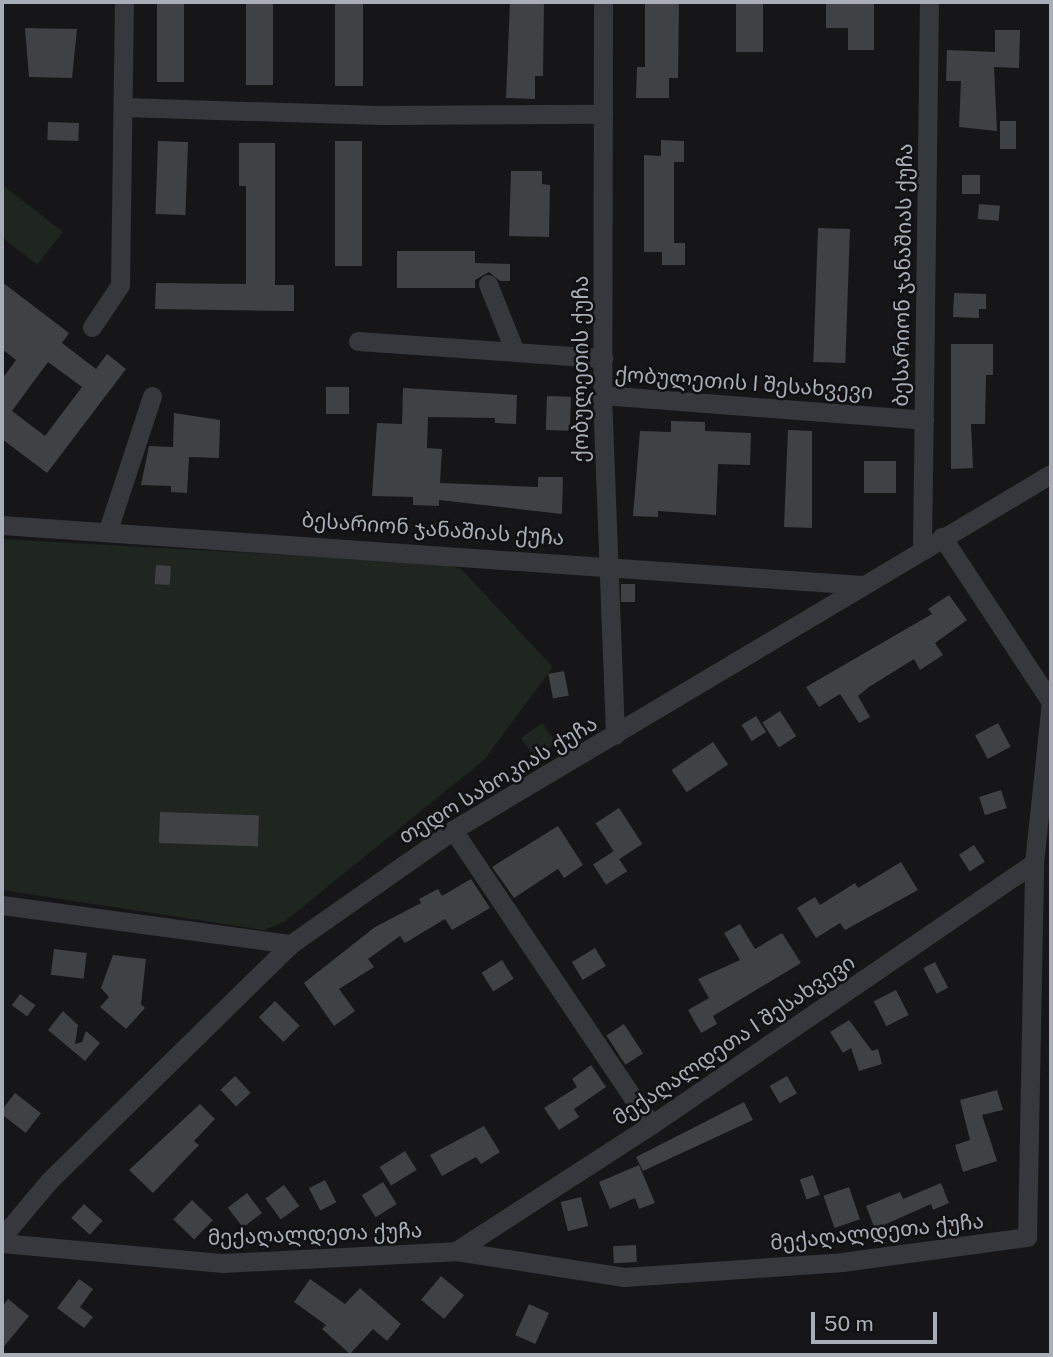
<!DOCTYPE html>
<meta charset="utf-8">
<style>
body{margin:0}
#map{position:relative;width:1053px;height:1357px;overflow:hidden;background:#161618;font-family:"Public Sans","Noto Sans Georgian",sans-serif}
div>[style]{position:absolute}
.green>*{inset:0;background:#1e261f;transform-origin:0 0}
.building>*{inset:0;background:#404145;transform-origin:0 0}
.minor>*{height:19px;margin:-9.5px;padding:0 9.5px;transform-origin:9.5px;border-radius:9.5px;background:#37383d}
span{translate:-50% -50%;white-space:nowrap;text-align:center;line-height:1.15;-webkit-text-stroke:5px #111113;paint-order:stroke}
.street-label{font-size:21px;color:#a8adb8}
.frame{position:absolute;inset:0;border:4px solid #a8adb8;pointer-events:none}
.scale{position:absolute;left:811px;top:1312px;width:126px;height:32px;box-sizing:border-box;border:4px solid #a8adb8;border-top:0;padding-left:9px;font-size:21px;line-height:24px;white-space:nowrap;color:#a8adb8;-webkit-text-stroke:5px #111113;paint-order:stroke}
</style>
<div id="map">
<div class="green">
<div style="clip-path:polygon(4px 186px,63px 232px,37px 265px,2px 237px)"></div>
<div style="clip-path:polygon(2px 539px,445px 564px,461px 569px,553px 667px,484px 760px,284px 922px,264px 930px,2px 890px)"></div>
<div style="left:542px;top:723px;width:24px;height:26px;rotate:54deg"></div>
</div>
<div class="building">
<div style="left:157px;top:2px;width:27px;height:80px"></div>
<div style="left:246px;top:2px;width:27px;height:83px"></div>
<div style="left:335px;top:2px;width:28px;height:84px"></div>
<div style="clip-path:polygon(510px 2px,544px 2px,543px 76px,535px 76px,535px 99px,506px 98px)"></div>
<div style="clip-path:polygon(645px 2px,679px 2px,678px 78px,669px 78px,669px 98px,636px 98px,637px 67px,645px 67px)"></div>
<div style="left:736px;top:2px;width:27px;height:50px"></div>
<div style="clip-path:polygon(848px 2px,874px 2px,874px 50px,848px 50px,848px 28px,826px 28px,826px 3px)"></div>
<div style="clip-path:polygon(25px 28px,77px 29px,72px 78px,29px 77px)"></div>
<div style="clip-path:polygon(995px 30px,1020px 30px,1019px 68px,994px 67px,997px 131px,959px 127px,961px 81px,946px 81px,947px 50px,995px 52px)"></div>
<div style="left:1000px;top:121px;width:16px;height:28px"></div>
<div style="left:48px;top:122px;width:31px;height:18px;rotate:2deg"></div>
<div style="clip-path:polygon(661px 140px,684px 141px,684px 162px,674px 162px,674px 243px,685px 243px,685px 265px,662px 265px,662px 252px,644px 252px,644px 155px,661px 156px)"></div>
<div style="left:158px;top:141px;width:30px;height:73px;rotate:2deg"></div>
<div style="left:335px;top:141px;width:27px;height:125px"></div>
<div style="clip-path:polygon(239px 143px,275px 143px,275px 285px,294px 285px,294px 311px,155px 309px,156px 283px,246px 284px,246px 186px,239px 186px)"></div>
<div style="clip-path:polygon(511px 171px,542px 171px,542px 184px,550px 185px,549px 237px,509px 236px)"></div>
<div style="left:962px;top:175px;width:18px;height:19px"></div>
<div style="left:979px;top:204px;width:21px;height:15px;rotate:5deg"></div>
<div style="left:818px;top:228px;width:32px;height:134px;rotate:2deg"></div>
<div style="clip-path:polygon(397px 251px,475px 251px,475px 263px,510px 264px,510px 281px,500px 281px,489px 272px,475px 280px,475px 288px,397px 288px)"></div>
<div style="clip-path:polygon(evenodd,2px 282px,69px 333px,62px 343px,96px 369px,107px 354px,126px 369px,47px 473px,2px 439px,2px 379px,16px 360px,2px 349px,2px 282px,48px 362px,82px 387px,45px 436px,12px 411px,48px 362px)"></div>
<div style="clip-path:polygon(954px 293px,986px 294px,986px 309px,979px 309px,979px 318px,953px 317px)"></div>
<div style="clip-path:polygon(951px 344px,993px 344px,993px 375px,986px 375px,985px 424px,971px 424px,973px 468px,951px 469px)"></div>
<div style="left:326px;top:387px;width:23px;height:27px"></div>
<div style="clip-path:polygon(403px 388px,517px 395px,516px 424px,495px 423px,495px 418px,428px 417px,427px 448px,442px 449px,440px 483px,538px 487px,538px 477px,563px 477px,562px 514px,439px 500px,439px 506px,413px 505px,413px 497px,372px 496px,377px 423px,402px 424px)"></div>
<div style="left:547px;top:396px;width:24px;height:34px;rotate:2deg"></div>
<div style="clip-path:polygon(174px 413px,220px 420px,219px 458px,189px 457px,187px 493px,171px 492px,171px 486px,141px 485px,149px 446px,173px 447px)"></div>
<div style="clip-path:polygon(671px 421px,705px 422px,705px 431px,751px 433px,750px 465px,718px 464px,716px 515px,658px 511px,658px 517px,633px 516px,640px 431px,671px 432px)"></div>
<div style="clip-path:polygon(788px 430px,812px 431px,812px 528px,784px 527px)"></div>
<div style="left:864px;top:461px;width:32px;height:32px"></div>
<div style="left:156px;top:565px;width:15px;height:19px;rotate:4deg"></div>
<div style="left:621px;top:584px;width:14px;height:18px"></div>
<div style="clip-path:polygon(949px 595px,967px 620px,935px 643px,943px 655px,920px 670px,914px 659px,869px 687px,858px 696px,870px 717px,859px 723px,840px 694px,819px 707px,806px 687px,932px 614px,928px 609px)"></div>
<div style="left:564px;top:671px;width:25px;height:16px;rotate:79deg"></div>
<div style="left:780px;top:711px;width:30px;height:21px;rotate:57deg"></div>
<div style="left:756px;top:716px;width:19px;height:17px;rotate:58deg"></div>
<div style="left:998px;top:723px;width:27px;height:26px;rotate:62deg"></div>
<div style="left:713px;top:742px;width:27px;height:50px;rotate:56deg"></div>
<div style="left:1001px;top:790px;width:19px;height:23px;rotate:72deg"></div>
<div style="left:619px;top:808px;width:43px;height:28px;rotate:57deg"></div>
<div style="left:160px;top:812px;width:99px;height:31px;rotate:2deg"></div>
<div style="clip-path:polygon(558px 826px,583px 865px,564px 878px,558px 869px,514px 898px,492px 867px)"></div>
<div style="left:974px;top:845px;width:20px;height:18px;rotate:57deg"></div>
<div style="left:614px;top:851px;width:24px;height:25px;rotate:57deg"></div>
<div style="clip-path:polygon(901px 862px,918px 890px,845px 930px,840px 923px,816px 938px,797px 908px,815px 897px,820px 905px,855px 883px,858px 888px)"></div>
<div style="clip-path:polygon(471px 879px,490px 908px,452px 930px,445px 919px,405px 943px,400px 936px,368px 959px,374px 967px,339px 989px,355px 1011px,334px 1026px,304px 983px,375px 927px,421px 903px,419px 899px,438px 889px,442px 896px)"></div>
<div style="clip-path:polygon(740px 924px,755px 949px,782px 933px,801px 963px,713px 1016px,717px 1024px,701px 1033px,688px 1010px,709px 998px,698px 979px,740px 960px,724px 933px)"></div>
<div style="left:595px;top:948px;width:21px;height:27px;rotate:59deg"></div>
<div style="left:54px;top:949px;width:33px;height:26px;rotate:7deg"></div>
<div style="clip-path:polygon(113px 955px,146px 959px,141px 1004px,145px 1008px,126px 1029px,100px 1007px,109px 997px,101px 988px)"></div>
<div style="left:502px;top:960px;width:22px;height:24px;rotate:58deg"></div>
<div style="left:935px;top:962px;width:29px;height:13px;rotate:63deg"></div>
<div style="left:896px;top:990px;width:28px;height:25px;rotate:63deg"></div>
<div style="left:20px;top:994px;width:19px;height:14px;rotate:36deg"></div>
<div style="left:275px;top:1001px;width:35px;height:23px;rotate:45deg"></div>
<div style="clip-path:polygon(63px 1011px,78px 1025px,75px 1044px,82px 1042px,86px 1031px,100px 1043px,85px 1061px,48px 1030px)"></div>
<div style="clip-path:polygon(849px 1020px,872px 1051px,878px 1049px,882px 1064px,859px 1071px,851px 1048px,843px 1053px,830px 1032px)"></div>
<div style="left:624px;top:1024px;width:35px;height:21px;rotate:57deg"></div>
<div style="clip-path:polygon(591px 1065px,606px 1087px,574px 1109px,579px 1117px,559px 1130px,544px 1108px,577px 1087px,572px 1079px)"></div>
<div style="left:235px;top:1076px;width:23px;height:20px;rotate:47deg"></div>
<div style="left:787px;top:1076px;width:20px;height:20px;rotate:60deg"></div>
<div style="clip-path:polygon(997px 1090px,1003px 1110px,982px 1115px,997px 1161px,963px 1172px,955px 1145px,970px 1140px,960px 1100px)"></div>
<div style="left:15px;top:1093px;width:33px;height:25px;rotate:38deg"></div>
<div style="clip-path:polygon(744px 1102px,753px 1120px,643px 1171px,636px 1157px)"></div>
<div style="clip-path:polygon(200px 1104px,215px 1119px,194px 1141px,199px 1145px,153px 1193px,129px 1170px)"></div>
<div style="clip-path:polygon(484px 1126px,500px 1152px,481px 1164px,476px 1157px,442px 1176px,430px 1155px)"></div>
<div style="left:405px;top:1151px;width:22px;height:30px;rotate:58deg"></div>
<div style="clip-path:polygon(639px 1165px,655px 1203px,639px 1209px,635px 1198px,610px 1209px,599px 1182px)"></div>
<div style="left:813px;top:1175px;width:21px;height:14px;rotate:71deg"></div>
<div style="left:325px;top:1180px;width:25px;height:18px;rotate:63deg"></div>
<div style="left:383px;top:1182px;width:26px;height:25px;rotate:58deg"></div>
<div style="clip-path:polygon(941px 1183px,949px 1203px,933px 1210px,931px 1204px,875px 1229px,866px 1206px,900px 1192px,903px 1199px)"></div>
<div style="left:284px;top:1185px;width:26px;height:23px;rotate:54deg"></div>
<div style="left:849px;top:1187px;width:34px;height:27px;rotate:71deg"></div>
<div style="left:247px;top:1193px;width:25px;height:24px;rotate:53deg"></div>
<div style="left:581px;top:1197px;width:30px;height:21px;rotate:76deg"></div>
<div style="left:192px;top:1200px;width:29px;height:27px;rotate:44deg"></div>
<div style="left:84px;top:1204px;width:25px;height:19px;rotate:42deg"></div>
<div style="left:636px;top:1245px;width:17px;height:23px;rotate:87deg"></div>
<div style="left:441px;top:1276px;width:30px;height:31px;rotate:40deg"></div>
<div style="clip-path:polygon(79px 1279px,93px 1289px,80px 1307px,93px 1317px,84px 1328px,57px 1308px)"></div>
<div style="clip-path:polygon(310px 1279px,345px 1304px,360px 1288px,401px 1324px,387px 1341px,373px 1329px,350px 1354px,322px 1329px,326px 1325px,294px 1302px)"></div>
<div style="clip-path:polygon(8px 1299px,29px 1316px,2px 1349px,2px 1307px)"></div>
<div style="left:529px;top:1304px;width:22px;height:34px;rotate:24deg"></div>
</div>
<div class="minor">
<div style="left:603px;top:2px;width:393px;rotate:90.1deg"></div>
<div style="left:602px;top:395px;width:340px;rotate:87.8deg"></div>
<div style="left:124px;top:107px;width:256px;rotate:1.8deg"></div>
<div style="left:380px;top:115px;width:223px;rotate:-0.3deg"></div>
<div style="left:488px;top:284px;width:73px;rotate:68.3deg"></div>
<div style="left:92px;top:327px;width:50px;rotate:-56.3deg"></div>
<div style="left:120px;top:285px;width:283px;rotate:-89.2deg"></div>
<div style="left:358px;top:341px;width:246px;rotate:4deg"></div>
<div style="left:602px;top:395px;width:323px;rotate:4.4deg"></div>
<div style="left:2px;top:525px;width:862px;rotate:3.99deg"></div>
<div style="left:108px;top:530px;width:141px;rotate:-71.8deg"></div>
<div style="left:922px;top:549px;width:547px;rotate:-89.27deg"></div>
<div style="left:453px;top:830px;width:355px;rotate:56.1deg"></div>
<div style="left:2px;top:905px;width:292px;rotate:7.7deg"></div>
<div style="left:2px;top:1237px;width:73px;rotate:-50deg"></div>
<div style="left:49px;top:1181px;width:339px;rotate:-44.4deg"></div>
<div style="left:291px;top:944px;width:198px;rotate:-35.1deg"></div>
<div style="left:453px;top:830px;width:696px;rotate:-30.77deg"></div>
<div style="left:2px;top:1243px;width:222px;rotate:5.2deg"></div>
<div style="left:223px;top:1263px;width:233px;rotate:-2.9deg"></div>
<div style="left:456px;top:1251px;width:170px;rotate:8.8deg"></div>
<div style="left:624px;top:1277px;width:219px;rotate:-3.9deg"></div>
<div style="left:842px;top:1262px;width:187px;rotate:-7.7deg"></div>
<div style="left:1027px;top:1237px;width:374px;rotate:-88.9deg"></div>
<div style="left:1034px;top:863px;width:162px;rotate:-84deg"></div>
<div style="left:1051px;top:702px;width:198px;rotate:-123.4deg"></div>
<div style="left:456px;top:1251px;width:232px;rotate:-32.9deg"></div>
<div style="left:651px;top:1125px;width:464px;rotate:-34.4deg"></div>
</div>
<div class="street-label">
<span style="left:903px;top:275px;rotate:-89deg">ბესარიონ ჯანაშიას ქუჩა</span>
<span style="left:581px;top:369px;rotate:-90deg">ქობულეთის ქუჩა</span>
<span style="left:744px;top:383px;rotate:4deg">ქობულეთის I შესახვევი</span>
<span style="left:433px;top:529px;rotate:4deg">ბესარიონ ჯანაშიას ქუჩა</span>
<span style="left:498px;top:780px;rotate:-31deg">თედო სახოკიას ქუჩა</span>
<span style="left:734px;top:1040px;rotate:-34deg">მექაღალდეთა I შესახვევი</span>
<span style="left:877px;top:1232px;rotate:-6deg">მექაღალდეთა ქუჩა</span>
<span style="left:315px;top:1234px;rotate:-2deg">მექაღალდეთა ქუჩა</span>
</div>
<div class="frame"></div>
<div class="scale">50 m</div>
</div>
